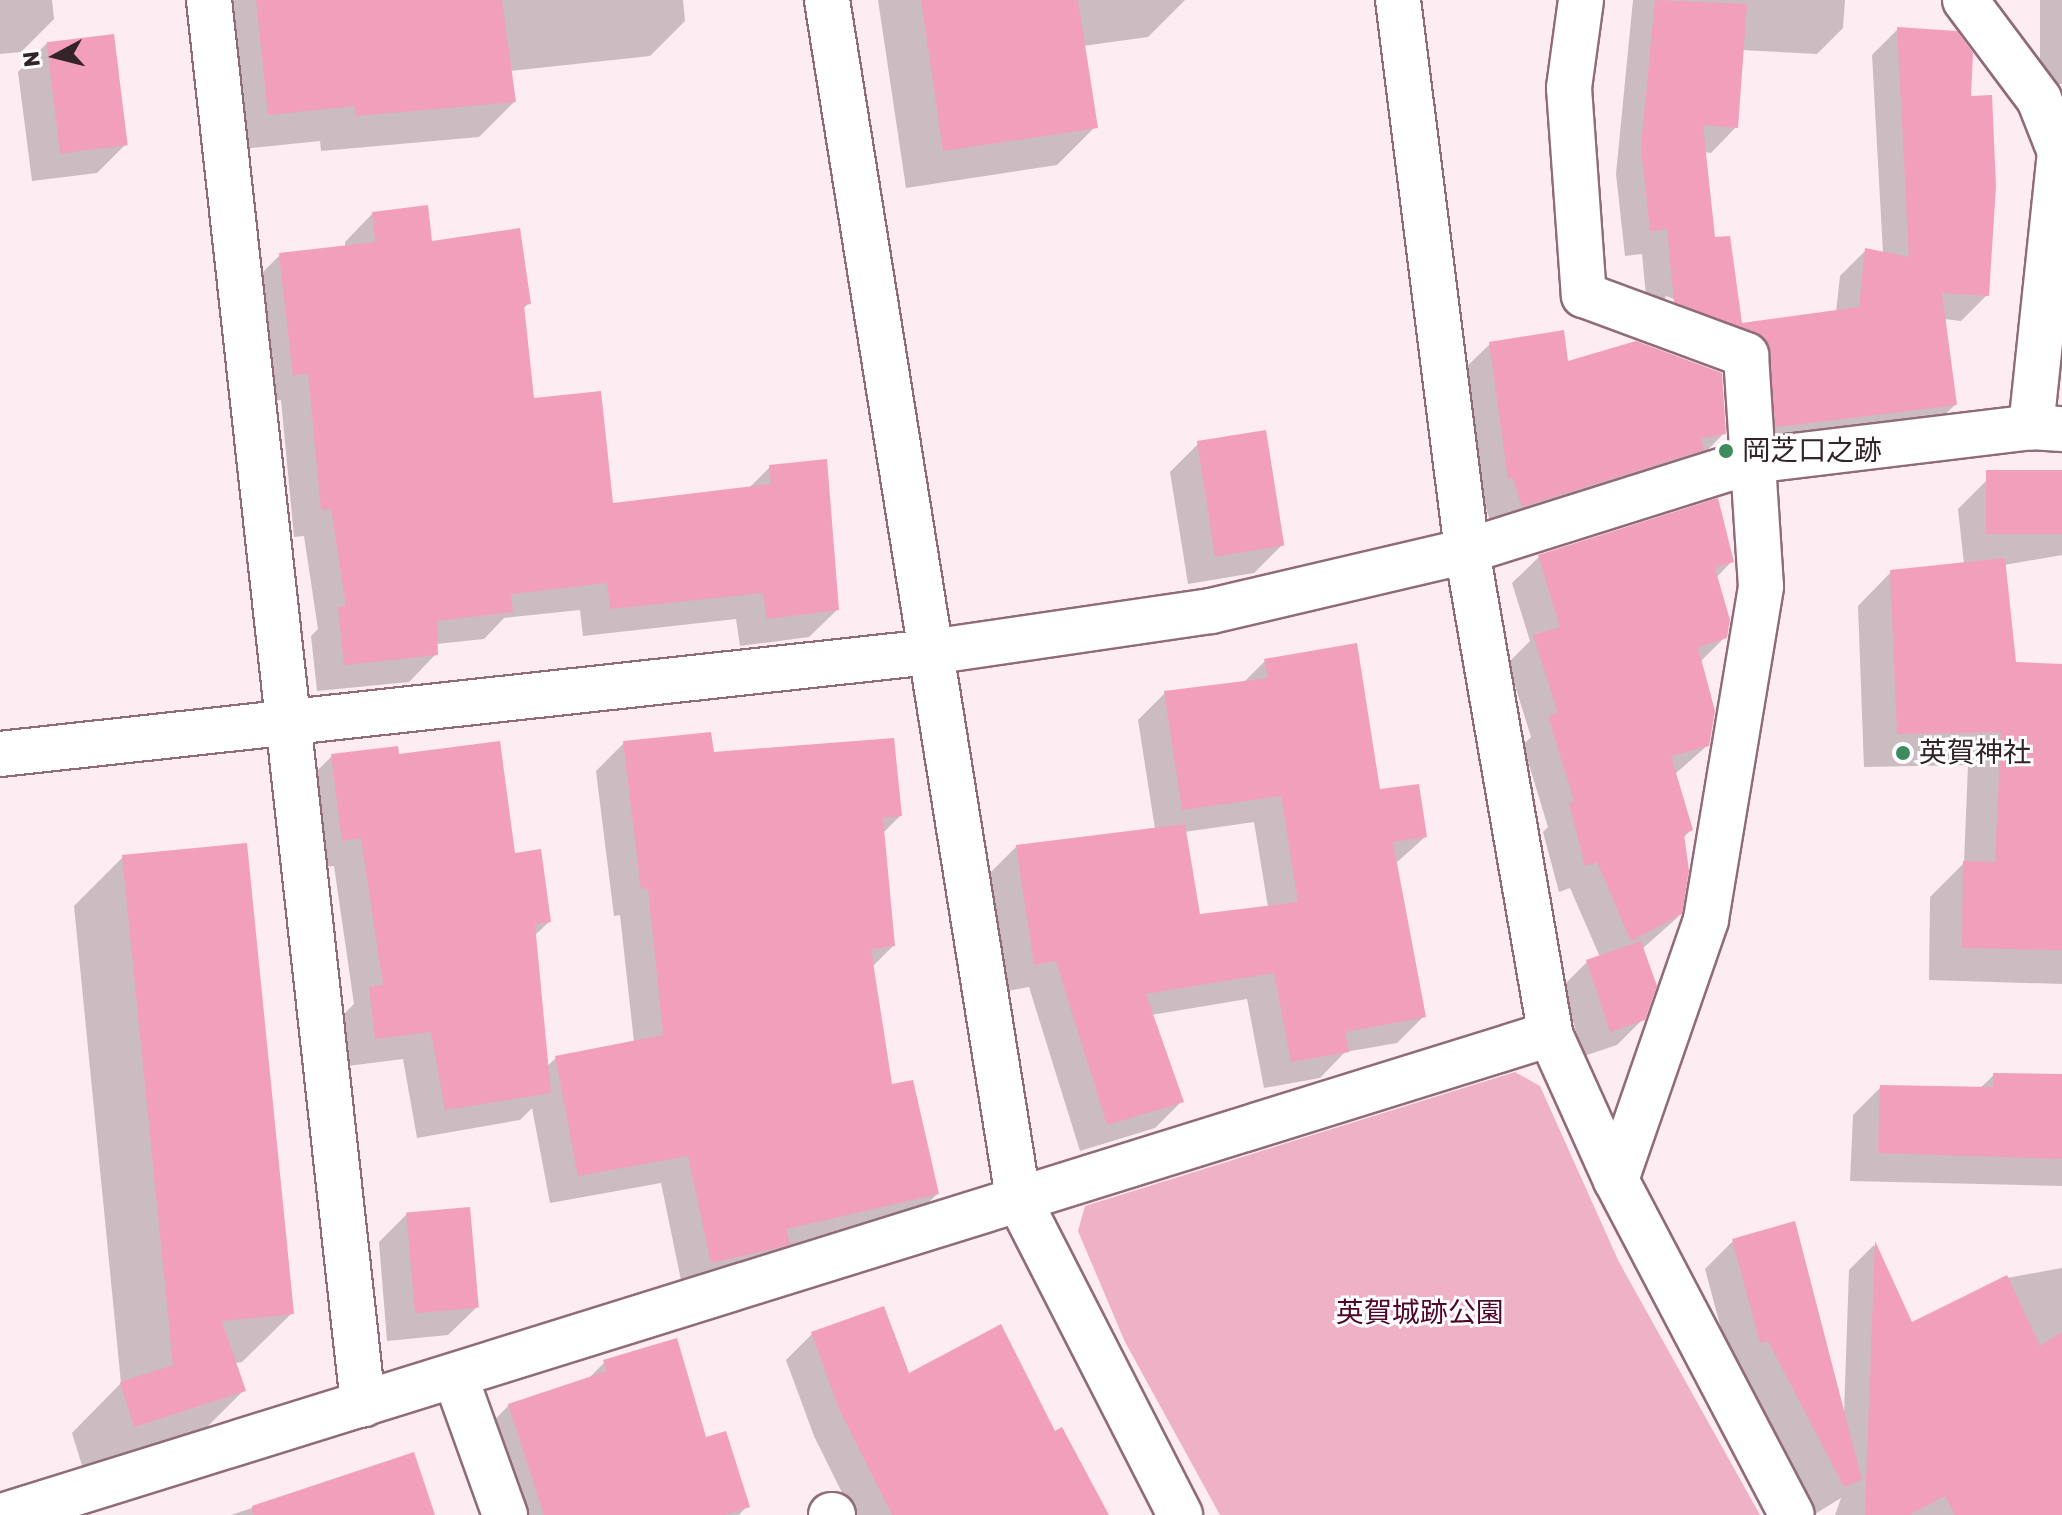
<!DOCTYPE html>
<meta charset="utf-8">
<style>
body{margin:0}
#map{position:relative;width:2062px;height:1515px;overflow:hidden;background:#fdecf1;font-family:Rubik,"Noto Sans JP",sans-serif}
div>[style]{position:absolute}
.green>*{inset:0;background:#efb1c5}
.shadow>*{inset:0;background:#0003;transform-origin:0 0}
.building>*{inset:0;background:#f29fbb;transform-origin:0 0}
.roads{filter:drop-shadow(2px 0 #8f6c77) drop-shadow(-2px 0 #8f6c77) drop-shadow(0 2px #8f6c77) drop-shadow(0 -2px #8f6c77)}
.minor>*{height:44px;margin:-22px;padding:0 22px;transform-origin:22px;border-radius:22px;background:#fff}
.dots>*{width:22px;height:22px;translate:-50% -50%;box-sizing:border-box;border:4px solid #fefefe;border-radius:50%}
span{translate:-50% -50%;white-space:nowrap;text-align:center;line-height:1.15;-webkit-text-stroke:6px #fefefe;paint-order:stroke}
.poi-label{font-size:28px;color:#322428}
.left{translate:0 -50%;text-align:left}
.park-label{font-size:28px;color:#50062a}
.north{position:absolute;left:16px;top:16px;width:80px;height:80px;-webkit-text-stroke:6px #fefefe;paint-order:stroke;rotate:263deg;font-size:22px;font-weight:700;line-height:32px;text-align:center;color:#322428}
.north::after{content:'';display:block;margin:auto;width:28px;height:36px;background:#322428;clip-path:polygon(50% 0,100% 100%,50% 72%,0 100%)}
</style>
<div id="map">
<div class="green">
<div style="clip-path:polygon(1515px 1072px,1540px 1086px,1619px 1262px,1760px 1515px,1220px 1515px,1125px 1342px,1078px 1231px,1085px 1206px)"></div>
</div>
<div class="shadow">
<div style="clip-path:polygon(0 0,52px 0,54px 19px,21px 52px,0 54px)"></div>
<div style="clip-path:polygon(216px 0,683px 0,685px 21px,650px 56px,510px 71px,514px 102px,479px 137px,321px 151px,320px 141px,233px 150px)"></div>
<div style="clip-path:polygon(878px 0,1185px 0,1148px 37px,1083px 46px,1095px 127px,1057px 165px,906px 188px)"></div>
<div style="clip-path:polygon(evenodd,1633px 0,1845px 0,1843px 28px,1817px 54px,1742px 50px,1736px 127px,1711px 153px,1704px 152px,1713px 239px,1740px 326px,1836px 312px,1840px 276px,1866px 250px,1883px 253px,1872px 55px,1898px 29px,1969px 98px,1987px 295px,1961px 321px,1944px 319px,1955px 405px,1929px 430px,1751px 452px,1740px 365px,1649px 327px,1642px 254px,1625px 256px,1616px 174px,1633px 0,1666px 296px,1713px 315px,1713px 320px,1664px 300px,1666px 296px)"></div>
<div style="left:2040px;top:0;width:22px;height:84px"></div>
<div style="clip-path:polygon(46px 44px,126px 144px,97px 173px,32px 181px,18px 72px)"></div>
<div style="clip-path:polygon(372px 214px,529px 303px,522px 310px,532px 401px,611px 506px,748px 489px,770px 467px,837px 610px,809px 637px,740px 646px,736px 619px,583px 636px,580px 610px,504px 618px,484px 639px,436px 644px,436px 654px,409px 682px,317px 691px,311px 636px,318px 629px,304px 536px,294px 537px,281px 400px,266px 402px,252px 283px,280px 255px,345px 248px,345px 242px)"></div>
<div style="clip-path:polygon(1490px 344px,1566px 364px,1724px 433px,1696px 462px,1494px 534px,1485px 505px,1481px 506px,1461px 372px)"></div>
<div style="clip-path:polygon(1198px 444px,1283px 544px,1254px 573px,1188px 584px,1170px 472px)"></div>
<div style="clip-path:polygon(2062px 472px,2062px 555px,2004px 565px,2014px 664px,2062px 666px,2062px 984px,1929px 980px,1930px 897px,1964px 863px,1968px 765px,1864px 767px,1858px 606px,1891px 572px,1964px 564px,1958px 509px,1987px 480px)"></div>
<div style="clip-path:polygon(1539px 557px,1732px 561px,1716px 578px,1725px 637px,1700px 662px,1708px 745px,1675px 774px,1691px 830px,1682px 839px,1687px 870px,1678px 917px,1642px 949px,1643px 1019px,1617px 1045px,1584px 1056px,1562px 987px,1587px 962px,1600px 957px,1570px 888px,1559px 892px,1543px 832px,1548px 827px,1523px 745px,1531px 737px,1508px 663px,1530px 641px,1512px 583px)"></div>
<div style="clip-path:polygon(evenodd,1265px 661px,1378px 792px,1425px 837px,1395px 864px,1424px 1016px,1397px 1043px,1345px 1052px,1320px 1078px,1264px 1088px,1247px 999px,1151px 1015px,1182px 1101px,1155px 1128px,1080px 1151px,1029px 987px,1008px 991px,989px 874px,1016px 847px,1155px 829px,1138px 720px,1165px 693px,1243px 683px,1265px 661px,1254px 822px,1268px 907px,1198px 916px,1184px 832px,1254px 822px)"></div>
<div style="clip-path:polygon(624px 743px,712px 754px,900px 816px,883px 833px,893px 946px,872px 967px,891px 1087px,937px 1194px,909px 1222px,683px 1290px,661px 1183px,550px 1203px,532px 1108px,520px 1120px,417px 1138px,403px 1059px,348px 1066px,341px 1017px,354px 1004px,334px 866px,314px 868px,304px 784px,332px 756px,397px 756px,513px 855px,549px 922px,534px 936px,546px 1067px,556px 1058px,634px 1042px,620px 915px,614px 916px,596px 771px)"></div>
<div style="clip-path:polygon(123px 857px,292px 1313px,242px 1362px,235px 1363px,244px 1390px,195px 1439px,85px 1475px,72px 1433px,121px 1383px,74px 906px)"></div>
<div style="clip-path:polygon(1994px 1075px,2062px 1076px,2062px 1186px,1850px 1181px,1853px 1115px,1881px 1087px,1980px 1088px)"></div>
<div style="clip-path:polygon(407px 1214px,477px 1307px,448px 1335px,387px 1341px,379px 1242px)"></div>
<div style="clip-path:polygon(1733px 1241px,1844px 1413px,1849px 1270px,1874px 1245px,1911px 1325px,2007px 1278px,2062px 1268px,2062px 1515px,1835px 1515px,1841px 1498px,1815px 1514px,1740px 1368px,1732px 1370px,1705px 1269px)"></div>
<div style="clip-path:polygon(812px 1334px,1054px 1433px,1108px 1515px,853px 1515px,814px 1436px,786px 1360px)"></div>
<div style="clip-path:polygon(605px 1362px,705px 1439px,747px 1506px,739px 1515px,507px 1515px,481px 1434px,509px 1405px,587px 1380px)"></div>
<div style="clip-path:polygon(413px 1455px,433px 1515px,231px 1515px)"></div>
</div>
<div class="building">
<div style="clip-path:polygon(256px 0,502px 0,516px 102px,356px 116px,355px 106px,268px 115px)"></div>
<div style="clip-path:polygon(921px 0,1078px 0,1098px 128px,943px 151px)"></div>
<div style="clip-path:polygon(1655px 0,1747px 4px,1738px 128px,1703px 125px,1715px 237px,1730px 236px,1742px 323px,1859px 307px,1865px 248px,1909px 257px,1897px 27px,1957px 31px,1973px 53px,1971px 96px,1992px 95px,1996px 186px,1989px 296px,1942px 293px,1957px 405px,1776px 427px,1765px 339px,1674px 302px,1667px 229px,1650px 231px,1641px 147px)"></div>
<div style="left:114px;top:34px;width:112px;height:68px;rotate:83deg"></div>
<div style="clip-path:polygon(428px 205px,432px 241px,520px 228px,531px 304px,524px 305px,534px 398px,601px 391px,613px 503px,771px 484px,769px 465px,827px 459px,839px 610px,767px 619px,763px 593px,610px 609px,607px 583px,511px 594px,513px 612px,437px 621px,438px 655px,344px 665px,338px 607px,346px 606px,331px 509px,321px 510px,308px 373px,293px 376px,279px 253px,375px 242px,372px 212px)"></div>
<div style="clip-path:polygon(1564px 330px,1568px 361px,1636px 341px,1722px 373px,1726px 434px,1701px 438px,1704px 450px,1522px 507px,1513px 478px,1508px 479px,1489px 342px)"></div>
<div style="left:1266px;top:430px;width:117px;height:70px;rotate:81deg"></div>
<div style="left:2062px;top:470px;width:64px;height:76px;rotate:90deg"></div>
<div style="clip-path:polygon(1718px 498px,1734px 562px,1715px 568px,1730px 620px,1727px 638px,1698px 647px,1715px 711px,1709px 746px,1671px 756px,1693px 830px,1684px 834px,1689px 871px,1682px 914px,1631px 941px,1597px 862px,1585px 866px,1569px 803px,1574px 801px,1548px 716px,1558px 713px,1533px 635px,1560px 627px,1538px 555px)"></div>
<div style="clip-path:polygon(2005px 558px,2016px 662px,2062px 664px,2062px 950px,1962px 948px,1963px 861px,1995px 862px,2001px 732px,1897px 734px,1890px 570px)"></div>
<div style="clip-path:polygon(1357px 643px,1380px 789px,1419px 784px,1427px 837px,1393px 842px,1426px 1017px,1345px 1032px,1349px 1052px,1291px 1062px,1274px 973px,1146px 994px,1184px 1102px,1107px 1125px,1056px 961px,1034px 965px,1016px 845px,1185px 824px,1200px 914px,1298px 902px,1281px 796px,1182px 810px,1164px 691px,1268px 678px,1264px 659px)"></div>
<div style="clip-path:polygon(711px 732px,714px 752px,894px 738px,902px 816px,883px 818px,895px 946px,871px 949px,892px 1084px,913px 1080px,939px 1194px,786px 1229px,790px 1245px,711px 1263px,688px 1156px,578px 1176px,555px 1056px,663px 1035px,648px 888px,641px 889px,623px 741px)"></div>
<div style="clip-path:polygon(500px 741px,515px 853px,541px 849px,551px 922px,535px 924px,551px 1093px,445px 1110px,431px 1032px,375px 1039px,369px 987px,383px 985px,361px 838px,342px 841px,331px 754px,398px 746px,399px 754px)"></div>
<div style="clip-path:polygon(247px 843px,294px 1314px,222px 1321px,246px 1391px,134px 1427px,120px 1382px,173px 1365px,122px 855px)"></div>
<div style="clip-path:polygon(1641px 941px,1657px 986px,1645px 1020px,1610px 1032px,1586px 960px)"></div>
<div style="clip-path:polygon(1993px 1073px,2062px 1074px,2062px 1159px,1878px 1153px,1880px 1085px,1993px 1087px)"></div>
<div style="left:470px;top:1207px;width:101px;height:64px;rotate:85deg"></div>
<div style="clip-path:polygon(1795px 1221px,1862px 1480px,1844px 1487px,1768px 1341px,1760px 1343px,1732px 1239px)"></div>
<div style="clip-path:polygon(1875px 1241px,1912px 1322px,2007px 1275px,2040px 1346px,2062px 1332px,2062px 1515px,1955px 1515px,1945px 1496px,1909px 1515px,1865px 1515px)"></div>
<div style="clip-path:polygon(884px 1306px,909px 1373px,1001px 1324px,1055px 1431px,1062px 1427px,1109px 1515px,892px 1515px,839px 1409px,811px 1332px)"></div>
<div style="clip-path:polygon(677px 1338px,706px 1437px,726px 1431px,750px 1507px,724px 1515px,544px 1515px,508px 1404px,607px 1371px,603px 1360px)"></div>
<div style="clip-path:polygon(414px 1452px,435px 1515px,253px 1515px,252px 1506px)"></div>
</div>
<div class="roads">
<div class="minor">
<div style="left:209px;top:0;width:1413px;rotate:83.74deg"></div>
<div style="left:827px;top:0;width:1213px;rotate:80.94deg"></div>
<div style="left:1018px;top:1198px;width:356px;rotate:62.9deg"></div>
<div style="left:1398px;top:0;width:555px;rotate:82.86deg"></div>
<div style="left:1467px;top:551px;width:490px;rotate:80.2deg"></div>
<div style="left:1550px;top:1034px;width:160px;rotate:65.7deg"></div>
<div style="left:1616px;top:1180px;width:378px;rotate:62.3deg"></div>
<div style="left:1581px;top:0;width:89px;rotate:97.8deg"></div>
<div style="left:1569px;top:88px;width:208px;rotate:85.9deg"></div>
<div style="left:1584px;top:295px;width:173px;rotate:20.3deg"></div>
<div style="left:1746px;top:355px;width:232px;rotate:86.3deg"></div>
<div style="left:1761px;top:587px;width:338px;rotate:99.4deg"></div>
<div style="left:1706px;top:920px;width:275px;rotate:109.1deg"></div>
<div style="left:1965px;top:0;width:124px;rotate:53.2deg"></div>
<div style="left:2039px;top:99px;width:57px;rotate:68.4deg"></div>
<div style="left:2060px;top:152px;width:277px;rotate:96deg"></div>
<div style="left:0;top:754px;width:936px;rotate:-6.26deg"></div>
<div style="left:930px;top:652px;width:284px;rotate:-8.3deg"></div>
<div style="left:1211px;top:611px;width:263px;rotate:-13.2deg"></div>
<div style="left:1467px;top:551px;width:299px;rotate:-17.5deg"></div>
<div style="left:1752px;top:461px;width:281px;rotate:-6.9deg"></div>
<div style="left:2031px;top:427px;width:31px;rotate:4deg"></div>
<div style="left:455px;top:1376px;width:148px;rotate:70.2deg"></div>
<div style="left:5px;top:1515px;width:1618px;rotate:-17.29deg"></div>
<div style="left:831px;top:1515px;width:2px"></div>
</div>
</div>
<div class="dots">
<div style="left:1726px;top:451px;background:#3c8c5d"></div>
<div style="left:1903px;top:753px;background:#3c8c5d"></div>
</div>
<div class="poi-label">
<span class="left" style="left:1742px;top:451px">岡芝口之跡</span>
<span class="left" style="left:1919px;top:753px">英賀神社</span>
</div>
<div class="park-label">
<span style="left:1420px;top:1313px">英賀城跡公園</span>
</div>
<div class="north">N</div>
</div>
